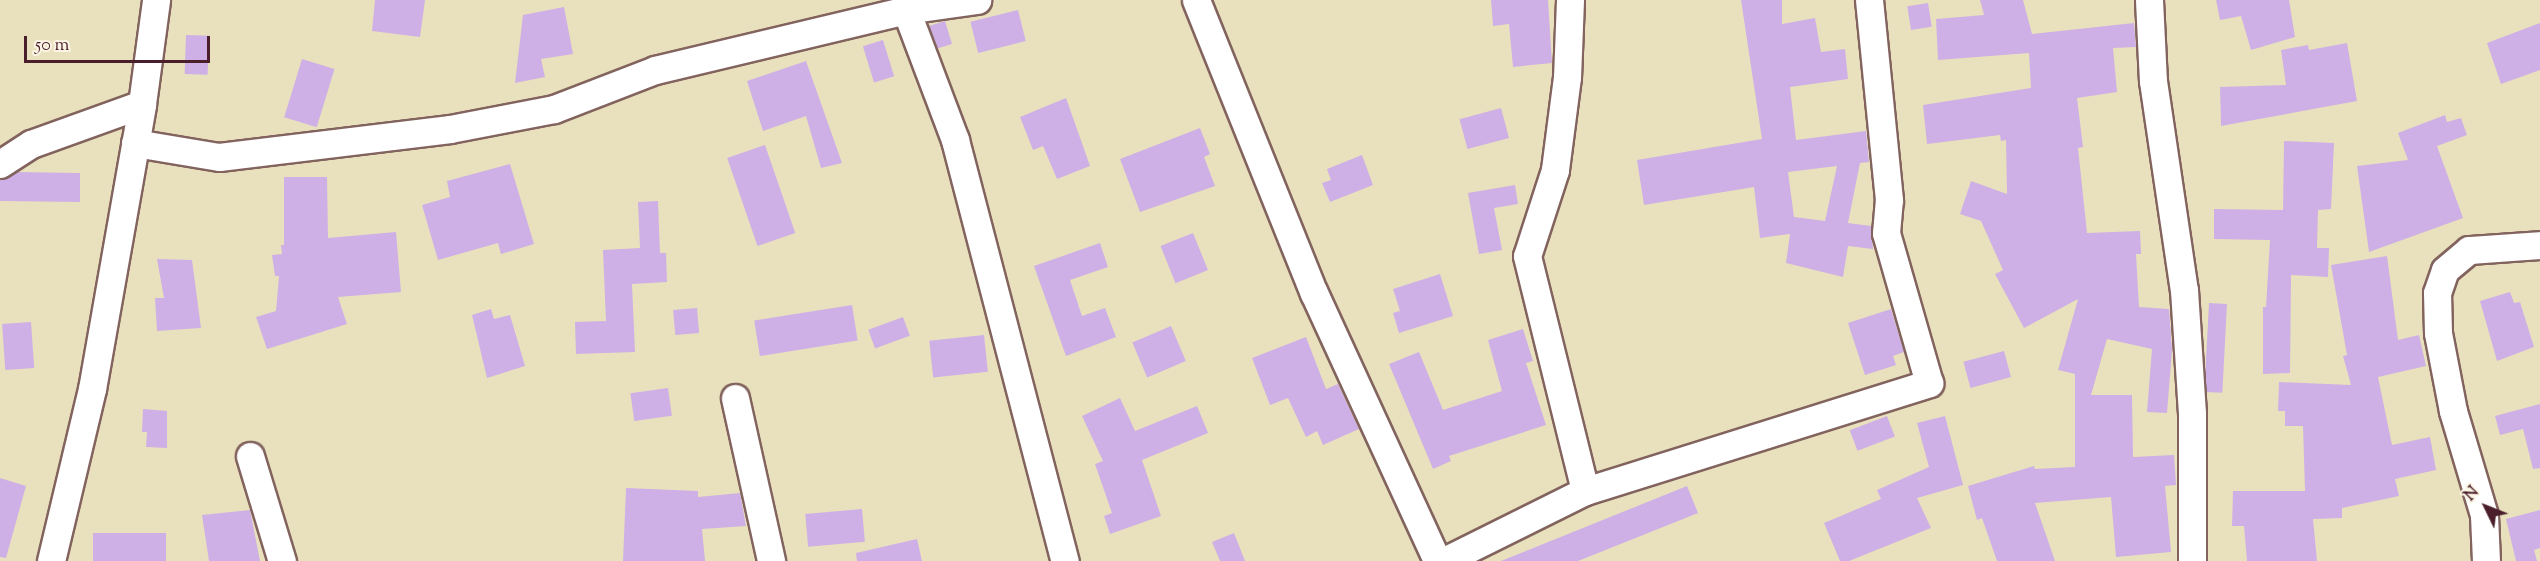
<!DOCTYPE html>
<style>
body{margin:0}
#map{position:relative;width:2540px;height:561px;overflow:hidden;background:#e9e1bd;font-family:"Sorts Mill Goudy",serif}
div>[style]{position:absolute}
.building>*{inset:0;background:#ceb0e6;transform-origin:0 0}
.roads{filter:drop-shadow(2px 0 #82635e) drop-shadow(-2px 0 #82635e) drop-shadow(0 2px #82635e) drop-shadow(0 -2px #82635e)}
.minor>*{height:27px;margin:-13.5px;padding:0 13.5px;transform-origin:13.5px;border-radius:13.5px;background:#fff}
span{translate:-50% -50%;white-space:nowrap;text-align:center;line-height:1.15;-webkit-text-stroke:4.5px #fcf5e5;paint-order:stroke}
.north{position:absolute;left:2456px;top:477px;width:60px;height:60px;-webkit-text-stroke:4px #fcf5e5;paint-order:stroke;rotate:313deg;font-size:16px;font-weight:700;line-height:24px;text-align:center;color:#4a1f2b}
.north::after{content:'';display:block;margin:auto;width:21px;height:27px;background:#4a1f2b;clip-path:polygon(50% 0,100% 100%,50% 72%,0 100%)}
.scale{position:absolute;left:24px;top:36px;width:186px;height:27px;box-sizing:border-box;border:3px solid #4a1f2b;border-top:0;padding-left:8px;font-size:18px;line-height:21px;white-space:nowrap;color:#4a1f2b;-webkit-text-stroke:4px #fcf5e5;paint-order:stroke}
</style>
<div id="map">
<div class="building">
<div style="clip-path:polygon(375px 0,425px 0,420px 37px,372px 31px)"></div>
<div style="clip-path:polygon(1491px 0,1548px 0,1552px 63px,1513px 67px,1509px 24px,1493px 26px)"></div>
<div style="clip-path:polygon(evenodd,1741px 0,1782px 0,1782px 24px,1815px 18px,1821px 52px,1845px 49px,1848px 79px,1790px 87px,1796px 140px,1866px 131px,1869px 162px,1860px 163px,1848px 223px,1871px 226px,1873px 249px,1848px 246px,1843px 277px,1786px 263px,1790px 234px,1760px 238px,1754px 187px,1644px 205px,1637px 160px,1762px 139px,1741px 0,1837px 166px,1825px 221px,1794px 217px,1788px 172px,1837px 166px)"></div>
<div style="clip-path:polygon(1980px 0,2023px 0,2032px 34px,2134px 23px,2136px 47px,2113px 48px,2117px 92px,2077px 98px,2083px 147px,2078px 148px,2087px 233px,2140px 231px,2141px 254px,2136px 254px,2139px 307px,2169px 309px,2172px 350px,2167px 413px,2147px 412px,2152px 349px,2107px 339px,2091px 395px,2132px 395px,2133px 457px,2174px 455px,2176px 485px,2165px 486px,2171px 552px,2116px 557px,2111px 497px,2035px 503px,2055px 561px,1997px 561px,1982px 518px,1977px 520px,1968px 486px,2034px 466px,2035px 469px,2075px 467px,2075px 374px,2058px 370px,2078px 299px,2024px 328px,1995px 274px,2003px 270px,1981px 221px,1960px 214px,1971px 181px,2007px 194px,2006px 140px,2001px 141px,2000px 135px,1927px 144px,1923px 105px,2031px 88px,2029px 53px,1938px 60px,1936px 19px,1984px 15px)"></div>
<div style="clip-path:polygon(2216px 0,2289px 0,2295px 37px,2251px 50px,2241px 16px,2220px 20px)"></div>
<div style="left:1928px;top:3px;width:24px;height:21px;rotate:81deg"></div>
<div style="clip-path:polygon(564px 7px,573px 54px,541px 59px,545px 77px,515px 83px,523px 15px)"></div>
<div style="left:1018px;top:10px;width:32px;height:49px;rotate:76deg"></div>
<div style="left:945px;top:21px;width:24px;height:17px;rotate:73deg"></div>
<div style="clip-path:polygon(2540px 23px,2540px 70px,2501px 84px,2487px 43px)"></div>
<div style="left:186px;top:35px;width:23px;height:39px;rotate:2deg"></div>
<div style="left:883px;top:40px;width:38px;height:21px;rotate:73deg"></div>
<div style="clip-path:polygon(2347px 43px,2357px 101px,2221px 126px,2220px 87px,2286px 85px,2281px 50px,2308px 45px,2309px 50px)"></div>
<div style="left:302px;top:59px;width:34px;height:61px;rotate:17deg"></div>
<div style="clip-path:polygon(806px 61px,842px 163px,821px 168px,806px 116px,763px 131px,747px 81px)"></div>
<div style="clip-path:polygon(1066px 98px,1090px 166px,1057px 179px,1043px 146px,1033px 150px,1020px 117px)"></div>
<div style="left:1501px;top:108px;width:31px;height:43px;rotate:75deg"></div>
<div style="clip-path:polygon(2445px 115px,2447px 122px,2461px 118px,2467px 135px,2437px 146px,2463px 218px,2369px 252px,2357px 166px,2408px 160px,2398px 133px)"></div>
<div style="clip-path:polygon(1200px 128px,1210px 154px,1204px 157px,1215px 186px,1140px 212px,1120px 159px)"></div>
<div style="clip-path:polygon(2284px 141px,2334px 143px,2331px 209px,2318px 210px,2317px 248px,2329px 248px,2328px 277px,2291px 275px,2290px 373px,2263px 374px,2263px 307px,2266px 307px,2270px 240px,2214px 239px,2214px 209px,2283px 210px)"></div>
<div style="left:765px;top:145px;width:93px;height:40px;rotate:71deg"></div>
<div style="clip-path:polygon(1362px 155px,1373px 185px,1330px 202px,1322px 183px,1331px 180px,1327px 169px)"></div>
<div style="clip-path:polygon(510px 164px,534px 244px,501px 254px,498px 243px,438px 260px,422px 205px,450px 197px,447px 181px)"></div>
<div style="clip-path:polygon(16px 172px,80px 173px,80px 202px,0 201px,0 180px)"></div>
<div style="clip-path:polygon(284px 177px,327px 177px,328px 238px,396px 232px,401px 292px,338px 297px,347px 324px,267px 349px,256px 317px,276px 311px,279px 276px,275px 276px,272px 255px,282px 254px,281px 245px,284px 245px)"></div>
<div style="clip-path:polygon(1515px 185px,1518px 204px,1494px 208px,1502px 250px,1479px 254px,1468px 193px)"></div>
<div style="clip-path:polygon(658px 201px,660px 253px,666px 253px,667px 282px,632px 284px,635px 352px,576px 354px,575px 322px,606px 321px,603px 250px,640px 248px,638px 202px)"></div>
<div style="left:1193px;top:233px;width:40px;height:35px;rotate:68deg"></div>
<div style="clip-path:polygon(1100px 243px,1108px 267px,1070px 280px,1082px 316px,1105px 308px,1116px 337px,1066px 356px,1034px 266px)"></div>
<div style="clip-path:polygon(2387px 256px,2398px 340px,2419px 335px,2426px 366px,2378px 377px,2392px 445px,2430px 437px,2436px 470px,2395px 479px,2399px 496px,2342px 508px,2342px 518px,2313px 519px,2317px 561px,2247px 561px,2244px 526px,2232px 526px,2233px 491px,2305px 491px,2303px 426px,2285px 426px,2285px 411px,2278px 411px,2279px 382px,2351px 385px,2343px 356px,2347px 355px,2331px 265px)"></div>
<div style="clip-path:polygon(157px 259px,192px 260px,201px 328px,157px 331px,155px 298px,164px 298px)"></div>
<div style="clip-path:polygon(1440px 274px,1453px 316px,1399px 333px,1393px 313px,1400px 311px,1393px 289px)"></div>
<div style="clip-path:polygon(2510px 292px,2514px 303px,2520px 302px,2534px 347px,2497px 361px,2480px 301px)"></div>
<div style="left:2209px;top:303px;width:18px;height:89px;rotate:3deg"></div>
<div style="left:852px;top:305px;width:36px;height:99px;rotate:81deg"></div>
<div style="left:697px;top:308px;width:25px;height:24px;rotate:85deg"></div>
<div style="clip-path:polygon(491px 309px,494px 319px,510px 315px,525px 366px,487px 378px,472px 315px)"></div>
<div style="clip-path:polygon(1891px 309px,1904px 352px,1893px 356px,1896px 365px,1865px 375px,1848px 323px)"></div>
<div style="left:903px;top:317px;width:20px;height:37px;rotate:70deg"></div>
<div style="left:31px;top:322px;width:46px;height:29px;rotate:86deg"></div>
<div style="left:1171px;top:326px;width:38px;height:42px;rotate:67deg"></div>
<div style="clip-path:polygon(1523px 329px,1533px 361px,1526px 363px,1546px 425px,1449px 456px,1451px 461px,1433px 469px,1389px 364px,1419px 352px,1443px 410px,1502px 391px,1488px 340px)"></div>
<div style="left:984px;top:335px;width:37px;height:55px;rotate:84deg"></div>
<div style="clip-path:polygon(1306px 337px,1326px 389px,1338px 384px,1359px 429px,1323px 445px,1317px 431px,1306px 437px,1288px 398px,1270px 405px,1252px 358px)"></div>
<div style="left:2004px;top:351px;width:27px;height:42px;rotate:75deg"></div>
<div style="left:668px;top:388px;width:28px;height:38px;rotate:82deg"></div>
<div style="clip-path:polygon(1120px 398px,1135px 431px,1197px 406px,1208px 433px,1142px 460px,1161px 516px,1110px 534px,1104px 516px,1112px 513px,1095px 464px,1103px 461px,1082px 416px)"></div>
<div style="clip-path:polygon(2540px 404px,2540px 468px,2533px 469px,2523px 429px,2500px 435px,2495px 416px)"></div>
<div style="clip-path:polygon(143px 409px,167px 411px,167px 448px,146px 447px,147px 432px,142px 432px)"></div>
<div style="left:1887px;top:416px;width:22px;height:40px;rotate:69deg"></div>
<div style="clip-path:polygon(1945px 416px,1963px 485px,1917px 498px,1931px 528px,1849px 561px,1840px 561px,1824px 523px,1881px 499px,1877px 490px,1929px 467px,1917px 423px)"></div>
<div style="clip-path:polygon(0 478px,26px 486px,6px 558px,0 557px)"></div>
<div style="clip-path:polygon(1687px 486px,1698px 513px,1578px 561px,1501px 561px)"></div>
<div style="clip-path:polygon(626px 488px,698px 491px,698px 497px,740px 493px,746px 526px,702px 529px,705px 561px,623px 561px)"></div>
<div style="left:862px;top:509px;width:33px;height:57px;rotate:85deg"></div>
<div style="clip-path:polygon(250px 510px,260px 561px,209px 561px,202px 515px)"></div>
<div style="clip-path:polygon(2540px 510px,2540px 548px,2534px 550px,2537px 561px,2516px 561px,2506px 519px)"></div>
<div style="left:93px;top:533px;width:73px;height:28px"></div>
<div style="clip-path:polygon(1234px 533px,1245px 561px,1220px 561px,1212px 542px)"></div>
<div style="clip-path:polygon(917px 539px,922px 561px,857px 561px,856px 553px)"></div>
</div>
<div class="roads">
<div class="minor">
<div style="left:1196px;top:0;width:316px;rotate:68.1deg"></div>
<div style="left:1314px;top:293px;width:295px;rotate:65.3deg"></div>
<div style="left:1570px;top:0;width:77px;rotate:92.2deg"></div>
<div style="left:1567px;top:77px;width:94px;rotate:97.4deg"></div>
<div style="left:1555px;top:170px;width:90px;rotate:108deg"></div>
<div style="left:1527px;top:256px;width:242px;rotate:76.1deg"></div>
<div style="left:2149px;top:0;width:81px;rotate:87.2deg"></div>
<div style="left:2153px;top:81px;width:211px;rotate:81.6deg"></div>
<div style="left:2184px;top:290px;width:123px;rotate:86.3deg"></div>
<div style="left:2192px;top:413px;width:148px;rotate:90deg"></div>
<div style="left:906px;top:10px;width:139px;rotate:69.3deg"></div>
<div style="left:955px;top:140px;width:435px;rotate:75.4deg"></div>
<div style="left:135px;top:143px;width:85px;rotate:9.5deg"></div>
<div style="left:219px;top:157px;width:233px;rotate:-6.9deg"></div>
<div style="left:450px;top:129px;width:106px;rotate:-10.9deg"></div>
<div style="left:554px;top:109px;width:108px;rotate:-21.1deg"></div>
<div style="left:655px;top:70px;width:258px;rotate:-13.4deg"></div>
<div style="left:906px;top:10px;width:72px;rotate:-8deg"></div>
<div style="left:0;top:164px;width:37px;rotate:-33deg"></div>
<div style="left:31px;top:144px;width:118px;rotate:-19.8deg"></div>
<div style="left:735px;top:398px;width:167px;rotate:77.5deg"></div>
<div style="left:250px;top:456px;width:110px;rotate:73.1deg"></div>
<div style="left:51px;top:561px;width:177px;rotate:-76.6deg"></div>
<div style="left:92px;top:389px;width:289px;rotate:-80deg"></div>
<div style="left:142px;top:104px;width:105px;rotate:-82.3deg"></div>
<div style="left:1444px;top:561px;width:157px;rotate:-26.4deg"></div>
<div style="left:1585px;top:491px;width:361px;rotate:-17.4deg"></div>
<div style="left:1929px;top:383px;width:156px;rotate:-106deg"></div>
<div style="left:1886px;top:233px;width:33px;rotate:-85deg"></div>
<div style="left:1889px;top:200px;width:201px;rotate:-95.7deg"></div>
<div style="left:2486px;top:561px;width:46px;rotate:-92.5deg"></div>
<div style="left:2484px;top:515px;width:109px;rotate:-106.6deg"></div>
<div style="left:2453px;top:411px;width:79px;rotate:-100.9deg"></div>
<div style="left:2438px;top:333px;width:40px;rotate:-91.4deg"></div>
<div style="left:2437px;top:293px;width:24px;rotate:-71deg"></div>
<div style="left:2445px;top:270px;width:31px;rotate:-40deg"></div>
<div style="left:2469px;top:250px;width:71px;rotate:-4deg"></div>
</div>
</div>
<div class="north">N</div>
<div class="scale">50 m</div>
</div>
